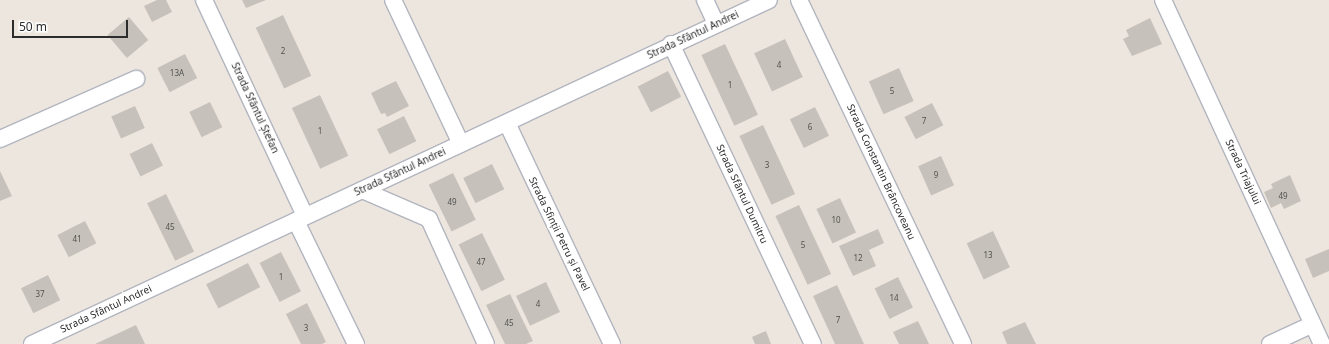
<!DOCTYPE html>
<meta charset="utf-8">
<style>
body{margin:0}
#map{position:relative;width:1329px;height:344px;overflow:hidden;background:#ede6de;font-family:"Noto Sans",sans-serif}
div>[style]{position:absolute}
.building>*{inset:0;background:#c6c1ba;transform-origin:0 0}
.roads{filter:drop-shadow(1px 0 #b2b5bf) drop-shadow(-1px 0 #b2b5bf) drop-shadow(0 1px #b2b5bf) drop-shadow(0 -1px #b2b5bf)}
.minor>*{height:16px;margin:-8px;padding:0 8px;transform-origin:8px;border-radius:8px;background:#fff}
span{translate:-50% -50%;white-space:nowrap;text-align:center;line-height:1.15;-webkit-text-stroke:4px #fff;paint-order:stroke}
.number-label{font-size:8px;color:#525150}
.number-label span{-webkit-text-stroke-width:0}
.street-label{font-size:10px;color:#2c2c2c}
.scale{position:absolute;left:12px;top:20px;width:116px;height:18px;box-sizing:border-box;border:2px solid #2c2c2c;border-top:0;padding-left:5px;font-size:12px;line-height:14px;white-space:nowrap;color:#2c2c2c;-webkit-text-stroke:3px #fff;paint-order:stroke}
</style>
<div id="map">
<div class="building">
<div style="clip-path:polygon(157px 0,166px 0,172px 12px,152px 22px,144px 6px)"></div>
<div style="clip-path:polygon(242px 0,266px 0,246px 8px)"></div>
<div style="left:283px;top:15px;width:67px;height:30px;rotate:65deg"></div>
<div style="left:129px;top:17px;width:30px;height:28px;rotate:50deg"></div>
<div style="clip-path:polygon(1150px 18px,1162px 44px,1132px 56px,1123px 39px,1129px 36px,1126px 30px)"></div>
<div style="left:785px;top:39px;width:42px;height:34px;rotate:65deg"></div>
<div style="left:725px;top:44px;width:78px;height:26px;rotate:65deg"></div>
<div style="left:185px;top:54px;width:27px;height:31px;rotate:63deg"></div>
<div style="left:899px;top:68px;width:36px;height:33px;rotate:66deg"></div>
<div style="left:668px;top:71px;width:29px;height:34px;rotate:63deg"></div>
<div style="clip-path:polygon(396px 81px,409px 106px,387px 117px,385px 113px,381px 114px,371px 93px)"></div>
<div style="left:320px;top:95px;width:67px;height:31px;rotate:65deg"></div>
<div style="left:210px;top:102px;width:28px;height:23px;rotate:64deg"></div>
<div style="left:932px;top:103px;width:25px;height:31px;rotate:63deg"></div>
<div style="left:135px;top:106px;width:24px;height:26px;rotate:66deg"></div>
<div style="left:815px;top:107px;width:32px;height:28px;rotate:64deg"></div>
<div style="left:404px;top:116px;width:28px;height:30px;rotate:64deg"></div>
<div style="left:763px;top:125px;width:76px;height:26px;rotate:65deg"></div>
<div style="left:152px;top:143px;width:25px;height:25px;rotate:64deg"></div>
<div style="left:941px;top:156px;width:32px;height:25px;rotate:66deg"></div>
<div style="left:492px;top:164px;width:28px;height:32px;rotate:64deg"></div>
<div style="clip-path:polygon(0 171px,12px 196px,0 201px)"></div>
<div style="left:453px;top:173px;width:52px;height:27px;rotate:64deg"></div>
<div style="clip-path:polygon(1290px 175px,1301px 201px,1284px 209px,1281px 203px,1271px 208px,1264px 192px,1273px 188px,1271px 184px)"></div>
<div style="left:166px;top:194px;width:64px;height:21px;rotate:64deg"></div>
<div style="left:840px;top:198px;width:38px;height:26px;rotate:65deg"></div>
<div style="left:799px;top:205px;width:76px;height:26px;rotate:65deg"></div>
<div style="left:85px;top:221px;width:25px;height:31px;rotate:63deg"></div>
<div style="clip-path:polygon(878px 229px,884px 243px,869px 250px,876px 266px,853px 276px,839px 246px)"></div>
<div style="left:993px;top:231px;width:40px;height:29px;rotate:65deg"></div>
<div style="left:482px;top:233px;width:52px;height:26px;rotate:64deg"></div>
<div style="clip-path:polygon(1329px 249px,1329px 271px,1313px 278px,1305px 259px)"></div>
<div style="left:281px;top:252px;width:44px;height:24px;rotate:63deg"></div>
<div style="left:248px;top:263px;width:27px;height:47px;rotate:63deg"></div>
<div style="left:48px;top:275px;width:28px;height:30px;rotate:64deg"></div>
<div style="left:898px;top:277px;width:34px;height:26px;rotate:64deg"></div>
<div style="left:546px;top:282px;width:33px;height:33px;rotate:65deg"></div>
<div style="clip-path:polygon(837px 285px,864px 344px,835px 344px,813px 296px)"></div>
<div style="clip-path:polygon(510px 294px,533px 341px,526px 344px,505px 344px,486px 305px)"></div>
<div style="clip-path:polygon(307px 303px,326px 342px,322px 344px,301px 344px,286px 314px)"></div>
<div style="clip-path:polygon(918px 321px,929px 344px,899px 344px,893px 332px)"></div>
<div style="clip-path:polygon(1025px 322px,1036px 344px,1007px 344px,1002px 332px)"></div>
<div style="clip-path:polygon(136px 325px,145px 344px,95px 344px)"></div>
<div style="clip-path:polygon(766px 331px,771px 344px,755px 344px,752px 337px)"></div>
</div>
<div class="roads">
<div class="minor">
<div style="left:204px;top:0;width:238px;rotate:64.9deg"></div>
<div style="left:393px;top:0;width:159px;rotate:64.7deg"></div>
<div style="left:705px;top:0;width:26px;rotate:65deg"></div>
<div style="left:799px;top:0;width:381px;rotate:64.5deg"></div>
<div style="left:1163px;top:0;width:379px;rotate:65.2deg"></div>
<div style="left:671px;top:44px;width:332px;rotate:64.7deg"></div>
<div style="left:507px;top:123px;width:245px;rotate:64.6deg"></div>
<div style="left:0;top:139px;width:149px;rotate:-23.8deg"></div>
<div style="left:362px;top:190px;width:73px;rotate:23.4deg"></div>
<div style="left:429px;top:219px;width:137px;rotate:65.5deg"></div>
<div style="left:296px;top:221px;width:137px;rotate:64deg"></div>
<div style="left:32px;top:344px;width:813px;rotate:-25.02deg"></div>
<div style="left:1270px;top:344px;width:47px;rotate:-24.9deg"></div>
</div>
</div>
<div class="number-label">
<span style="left:283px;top:51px">2</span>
<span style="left:779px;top:65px">4</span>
<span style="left:177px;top:73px">13A</span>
<span style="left:730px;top:85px">1</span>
<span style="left:892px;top:91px">5</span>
<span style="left:924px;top:121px">7</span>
<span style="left:810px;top:127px">6</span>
<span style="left:320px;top:131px">1</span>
<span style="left:767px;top:165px">3</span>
<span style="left:936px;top:175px">9</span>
<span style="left:1283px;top:196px">49</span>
<span style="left:452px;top:202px">49</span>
<span style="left:836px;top:220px">10</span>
<span style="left:170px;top:227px">45</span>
<span style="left:77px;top:239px">41</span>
<span style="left:803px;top:245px">5</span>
<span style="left:988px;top:255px">13</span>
<span style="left:858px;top:258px">12</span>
<span style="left:481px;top:262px">47</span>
<span style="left:281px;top:277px">1</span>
<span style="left:40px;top:294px">37</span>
<span style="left:894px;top:298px">14</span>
<span style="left:538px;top:304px">4</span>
<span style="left:838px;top:320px">7</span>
<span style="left:509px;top:323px">45</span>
<span style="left:306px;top:328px">3</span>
</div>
<div class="street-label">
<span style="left:693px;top:35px;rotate:-25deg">Strada Sfântul Andrei</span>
<span style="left:255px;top:108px;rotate:65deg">Strada Sfântul Ștefan</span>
<span style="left:400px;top:172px;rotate:-25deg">Strada Sfântul Andrei</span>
<span style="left:881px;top:172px;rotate:65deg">Strada Constantin Brâncoveanu</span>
<span style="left:1243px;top:172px;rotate:65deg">Strada Triajului</span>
<span style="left:742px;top:194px;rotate:65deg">Strada Sfântul Dumitru</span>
<span style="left:559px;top:234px;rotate:64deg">Strada Sfinții Petru și Pavel</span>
<span style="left:106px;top:309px;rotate:-25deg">Strada Sfântul Andrei</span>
</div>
<div class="scale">50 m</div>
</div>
